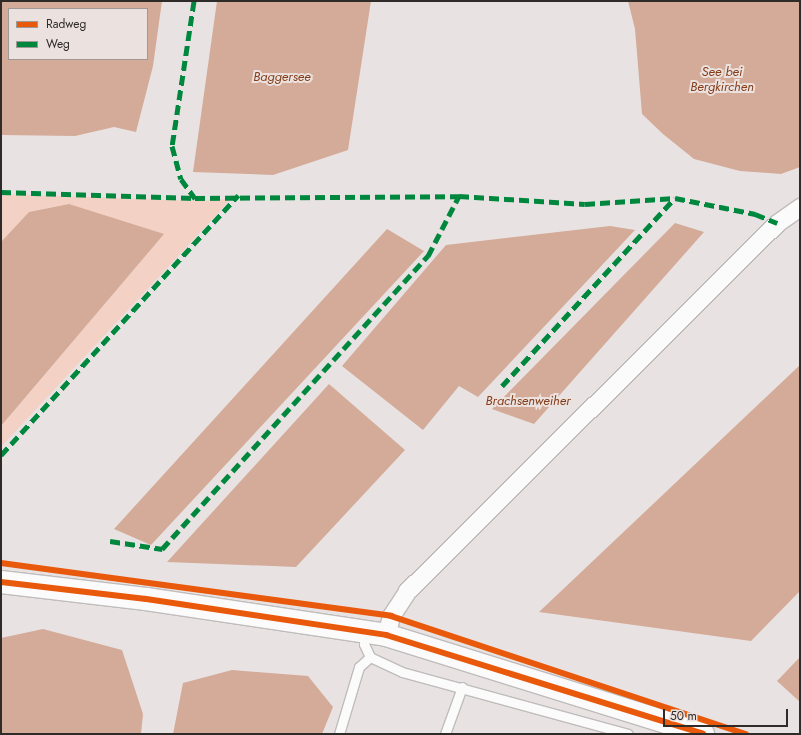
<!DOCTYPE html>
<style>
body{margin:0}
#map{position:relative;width:801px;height:735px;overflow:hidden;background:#e8e3e2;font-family:Jost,sans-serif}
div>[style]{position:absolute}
.green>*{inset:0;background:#f3d1c4}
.water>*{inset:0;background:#d4aa98}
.roads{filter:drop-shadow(1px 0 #c0bcbc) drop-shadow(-1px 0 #c0bcbc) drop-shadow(0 1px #c0bcbc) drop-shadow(0 -1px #c0bcbc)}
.service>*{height:9px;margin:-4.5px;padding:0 4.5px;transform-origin:4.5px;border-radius:4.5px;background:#fcfbfb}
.minor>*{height:17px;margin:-8.5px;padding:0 8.5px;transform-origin:8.5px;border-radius:8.5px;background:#fcfbfb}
.tertiary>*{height:22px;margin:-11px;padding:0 11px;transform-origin:11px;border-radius:11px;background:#fcfbfb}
.quiet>*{height:5px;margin-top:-2.5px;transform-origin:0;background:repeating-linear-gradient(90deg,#00873e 0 10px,transparent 0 15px)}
.cycleway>*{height:6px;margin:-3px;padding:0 3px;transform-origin:3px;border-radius:3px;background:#e8590c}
span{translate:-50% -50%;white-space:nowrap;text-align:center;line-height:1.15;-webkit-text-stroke:4px #ebe2df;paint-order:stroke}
.water-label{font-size:13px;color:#853d1a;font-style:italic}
.frame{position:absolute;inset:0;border:2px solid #2e2b29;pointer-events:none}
.legend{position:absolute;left:8px;top:8px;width:140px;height:52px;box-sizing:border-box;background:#ebe2df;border:1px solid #9f9996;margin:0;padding:5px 7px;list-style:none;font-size:12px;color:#2e2b29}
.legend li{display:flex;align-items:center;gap:8px;height:20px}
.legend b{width:20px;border:1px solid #9f9996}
.scale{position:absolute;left:663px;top:709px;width:125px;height:18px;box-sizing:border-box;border:2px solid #2e2b29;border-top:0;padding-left:5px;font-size:12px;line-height:14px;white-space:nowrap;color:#2e2b29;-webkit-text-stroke:3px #ebe2df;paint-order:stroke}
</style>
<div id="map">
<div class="green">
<div style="clip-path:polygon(1px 194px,198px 201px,231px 199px,1px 447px,1px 426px,163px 235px,69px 204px,29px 212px,1px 242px)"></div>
</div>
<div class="water">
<div style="clip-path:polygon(evenodd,1px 1px,162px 1px,153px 66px,136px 132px,114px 127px,75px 136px,1px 135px,1px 1px,9px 9px,147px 9px,147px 59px,9px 59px,9px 9px)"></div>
<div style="clip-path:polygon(217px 1px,371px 1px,348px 150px,273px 175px,193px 172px)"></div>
<div style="clip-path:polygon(628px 1px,800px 1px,800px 167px,781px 174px,740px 171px,694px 159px,663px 134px,642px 114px,635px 29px)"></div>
<div style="clip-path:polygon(69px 204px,164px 234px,1px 426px,1px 242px,29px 212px)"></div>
<div style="clip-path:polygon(675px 223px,704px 232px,534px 424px,492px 409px)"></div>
<div style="clip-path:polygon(610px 226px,635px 230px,478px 397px,459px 386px,423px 430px,342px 366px,446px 245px)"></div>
<div style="clip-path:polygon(387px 229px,424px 251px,151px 545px,114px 529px)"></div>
<div style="clip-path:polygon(800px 365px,800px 591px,751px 641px,539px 612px)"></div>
<div style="clip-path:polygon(329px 384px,405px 450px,296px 567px,167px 562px)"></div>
<div style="clip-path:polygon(43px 629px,122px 650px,143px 714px,141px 734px,1px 734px,1px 638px)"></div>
<div style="clip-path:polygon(800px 657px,800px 702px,777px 681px)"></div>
<div style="clip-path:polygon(232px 670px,308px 676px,333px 707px,322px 734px,173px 734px,183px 683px)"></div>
</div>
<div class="roads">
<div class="service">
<div style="left:366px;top:631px;width:13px;rotate:99deg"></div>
<div style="left:364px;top:644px;width:14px;rotate:65deg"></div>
<div style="left:370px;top:657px;width:35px;rotate:25deg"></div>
<div style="left:402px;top:672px;width:234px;rotate:15.3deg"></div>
<div style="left:339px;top:734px;width:70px;rotate:-73.4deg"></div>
<div style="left:359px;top:667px;width:15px;rotate:-42deg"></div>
<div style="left:445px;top:734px;width:50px;rotate:-70.1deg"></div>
</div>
<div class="minor">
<div style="left:386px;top:635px;width:20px;rotate:-75deg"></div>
<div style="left:391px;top:616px;width:30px;rotate:-57deg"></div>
<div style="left:407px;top:591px;width:522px;rotate:-44.84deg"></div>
<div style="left:777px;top:223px;width:28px;rotate:-35deg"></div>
</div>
<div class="tertiary">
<div style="left:1px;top:582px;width:146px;rotate:6.7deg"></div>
<div style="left:146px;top:599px;width:243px;rotate:8.5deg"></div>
<div style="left:386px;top:635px;width:332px;rotate:17.3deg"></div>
</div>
</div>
<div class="quiet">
<div style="left:194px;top:1px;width:147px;rotate:98.6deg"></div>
<div style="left:172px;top:146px;width:34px;rotate:75deg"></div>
<div style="left:181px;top:179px;width:24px;rotate:54deg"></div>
<div style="left:1px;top:192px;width:194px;rotate:1.8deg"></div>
<div style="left:195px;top:198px;width:264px;rotate:-0.4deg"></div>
<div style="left:459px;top:196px;width:126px;rotate:3.6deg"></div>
<div style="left:585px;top:204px;width:90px;rotate:-3.8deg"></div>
<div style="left:675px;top:198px;width:82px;rotate:11.3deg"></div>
<div style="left:755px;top:214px;width:24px;rotate:22deg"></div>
<div style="left:502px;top:386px;width:255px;rotate:-47.4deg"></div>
<div style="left:1px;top:455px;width:352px;rotate:-47.6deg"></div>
<div style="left:110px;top:541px;width:53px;rotate:8.7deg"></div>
<div style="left:162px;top:549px;width:396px;rotate:-47.8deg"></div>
<div style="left:428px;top:256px;width:68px;rotate:-62.7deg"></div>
</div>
<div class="cycleway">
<div style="left:1px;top:563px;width:394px;rotate:7.7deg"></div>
<div style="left:391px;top:616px;width:374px;rotate:18.4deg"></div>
<div style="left:1px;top:582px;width:146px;rotate:6.7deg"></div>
<div style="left:146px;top:599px;width:243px;rotate:8.5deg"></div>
<div style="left:386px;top:635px;width:332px;rotate:17.3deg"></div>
</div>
<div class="water-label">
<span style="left:722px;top:80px">See bei<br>Bergkirchen</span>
<span style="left:282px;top:77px">Baggersee</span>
<span style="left:528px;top:401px">Brachsenweiher</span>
</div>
<div class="frame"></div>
<ul class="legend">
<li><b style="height:5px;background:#e8590c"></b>Radweg</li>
<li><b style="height:5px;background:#00873e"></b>Weg</li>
</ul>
<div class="scale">50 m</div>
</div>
